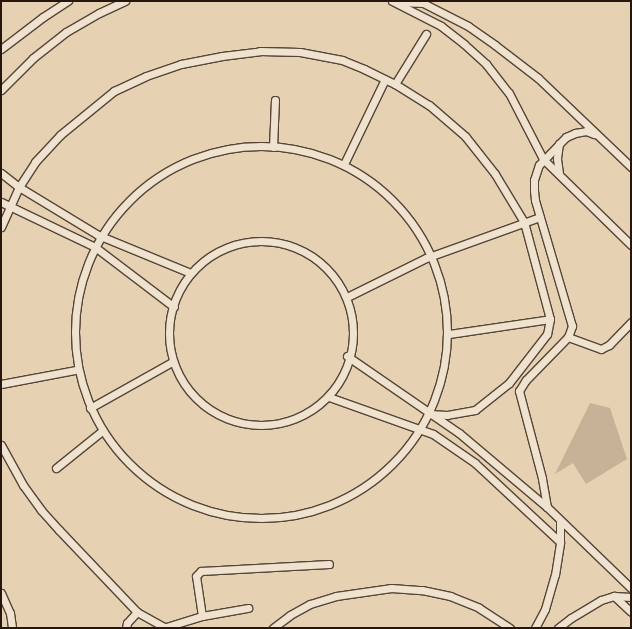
<!DOCTYPE html>
<style>
body{margin:0}
#map{position:relative;width:632px;height:629px;overflow:hidden;background:#e6d2b3;font-family:"IM FELL English",serif}
div>[style]{position:absolute}
.green>*{inset:0;background:#c5b297}
.roads{filter:drop-shadow(1px 0 #564537) drop-shadow(-1px 0 #564537) drop-shadow(0 1px #564537) drop-shadow(0 -1px #564537)}
.street>*{height:7px;margin:-3.5px;padding:0 3.5px;transform-origin:3.5px;border-radius:3.5px;background:#efe2ce}
.street>.ring{margin:-3.5px;padding:0;box-sizing:content-box;background:none;border:7px solid #efe2ce;border-radius:50%}
span{translate:-50% -50%;white-space:nowrap;text-align:center;line-height:1.15;-webkit-text-stroke:4px #efe2ce;paint-order:stroke}
.frame{position:absolute;inset:0;border:2px solid #26160e;pointer-events:none}
</style>
<div id="map">
<div class="green">
<div style="clip-path:polygon(590px 403px,610px 408px,627px 459px,586px 484px,573px 463px,555px 474px)"></div>
</div>
<div class="roads">
<div class="street">
<div style="left:392px;top:1px;width:55px;rotate:27deg"></div>
<div style="left:441px;top:26px;width:29px;rotate:38deg"></div>
<div style="left:464px;top:44px;width:30px;rotate:42deg"></div>
<div style="left:486px;top:64px;width:37px;rotate:52deg"></div>
<div style="left:509px;top:93px;width:74px;rotate:62.7deg"></div>
<div style="left:543px;top:159px;width:123px;rotate:44.3deg"></div>
<div style="left:397px;top:2px;width:26px;rotate:2deg"></div>
<div style="left:423px;top:3px;width:51px;rotate:27.1deg"></div>
<div style="left:468px;top:26px;width:33px;rotate:35deg"></div>
<div style="left:495px;top:45px;width:54px;rotate:37.5deg"></div>
<div style="left:538px;top:78px;width:129px;rotate:43.7deg"></div>
<div style="left:1px;top:49px;width:53px;rotate:-37.3deg"></div>
<div style="left:43px;top:17px;width:30px;rotate:-33deg"></div>
<div style="left:395px;top:84px;width:59px;rotate:-58.2deg"></div>
<div style="left:1px;top:90px;width:45px;rotate:-45deg"></div>
<div style="left:33px;top:58px;width:42px;rotate:-38.2deg"></div>
<div style="left:66px;top:32px;width:38px;rotate:-30deg"></div>
<div style="left:99px;top:13px;width:29px;rotate:-25deg"></div>
<div class="ring" style="left:75px;top:146px;width:365px;height:365px"></div>
<div style="left:273px;top:147px;width:47px;rotate:-87.6deg"></div>
<div style="left:344px;top:164px;width:94px;rotate:-64.2deg"></div>
<div style="left:1px;top:173px;width:23px;rotate:38deg"></div>
<div style="left:19px;top:187px;width:92px;rotate:31.3deg"></div>
<div style="left:98px;top:235px;width:100px;rotate:22.4deg"></div>
<div style="left:559px;top:173px;width:15px;rotate:-98deg"></div>
<div style="left:557px;top:158px;width:14px;rotate:-82deg"></div>
<div style="left:559px;top:144px;width:10px;rotate:-45deg"></div>
<div style="left:566px;top:137px;width:10px;rotate:-24deg"></div>
<div style="left:575px;top:133px;width:11px;rotate:-10deg"></div>
<div style="left:586px;top:131px;width:9px;rotate:21deg"></div>
<div style="left:1px;top:202px;width:104px;rotate:25.6deg"></div>
<div style="left:95px;top:247px;width:99px;rotate:37.2deg"></div>
<div style="left:1px;top:227px;width:44px;rotate:-65.8deg"></div>
<div style="left:19px;top:187px;width:30px;rotate:-57deg"></div>
<div style="left:35px;top:162px;width:37px;rotate:-47deg"></div>
<div style="left:60px;top:135px;width:70px;rotate:-39.2deg"></div>
<div style="left:114px;top:91px;width:35px;rotate:-25deg"></div>
<div style="left:146px;top:76px;width:37px;rotate:-19deg"></div>
<div style="left:181px;top:64px;width:42px;rotate:-11deg"></div>
<div style="left:222px;top:56px;width:38px;rotate:-7deg"></div>
<div style="left:260px;top:51px;width:40px;rotate:1.4deg"></div>
<div style="left:300px;top:52px;width:43px;rotate:10.8deg"></div>
<div style="left:342px;top:60px;width:24px;rotate:22deg"></div>
<div style="left:364px;top:69px;width:34px;rotate:26deg"></div>
<div style="left:395px;top:84px;width:40px;rotate:32deg"></div>
<div style="left:429px;top:105px;width:48px;rotate:40.7deg"></div>
<div style="left:465px;top:136px;width:48px;rotate:51.7deg"></div>
<div style="left:495px;top:174px;width:56px;rotate:58.9deg"></div>
<div style="left:524px;top:222px;width:100px;rotate:75deg"></div>
<div style="left:550px;top:319px;width:15px;rotate:101deg"></div>
<div style="left:547px;top:334px;width:62px;rotate:127.8deg"></div>
<div style="left:509px;top:383px;width:43px;rotate:141.5deg"></div>
<div style="left:475px;top:410px;width:28px;rotate:170deg"></div>
<div style="left:447px;top:415px;width:18px;rotate:-177deg"></div>
<div class="ring" style="left:169px;top:241px;width:177px;height:177px"></div>
<div style="left:347px;top:297px;width:88px;rotate:-26.3deg"></div>
<div style="left:426px;top:258px;width:121px;rotate:-19.8deg"></div>
<div style="left:449px;top:334px;width:102px;rotate:-8.4deg"></div>
<div style="left:568px;top:337px;width:35px;rotate:20deg"></div>
<div style="left:601px;top:349px;width:9px;rotate:-27deg"></div>
<div style="left:609px;top:345px;width:32px;rotate:-46deg"></div>
<div style="left:347px;top:356px;width:136px;rotate:34.5deg"></div>
<div style="left:459px;top:433px;width:115px;rotate:40.1deg"></div>
<div style="left:547px;top:507px;width:117px;rotate:44deg"></div>
<div style="left:1px;top:384px;width:75px;rotate:-10.7deg"></div>
<div style="left:329px;top:397px;width:110px;rotate:19.6deg"></div>
<div style="left:433px;top:434px;width:51px;rotate:34.6deg"></div>
<div style="left:475px;top:463px;width:116px;rotate:42.9deg"></div>
<div style="left:90px;top:408px;width:94px;rotate:-29.3deg"></div>
<div style="left:1px;top:445px;width:46px;rotate:61.2deg"></div>
<div style="left:23px;top:485px;width:31px;rotate:54deg"></div>
<div style="left:41px;top:510px;width:27px;rotate:48deg"></div>
<div style="left:59px;top:530px;width:113px;rotate:46.4deg"></div>
<div style="left:137px;top:612px;width:33px;rotate:29deg"></div>
<div style="left:56px;top:468px;width:59px;rotate:-38.8deg"></div>
<div style="left:547px;top:507px;width:29px;rotate:-100deg"></div>
<div style="left:542px;top:478px;width:90px;rotate:-104.8deg"></div>
<div style="left:519px;top:391px;width:13px;rotate:-58deg"></div>
<div style="left:526px;top:380px;width:60px;rotate:-45.7deg"></div>
<div style="left:568px;top:337px;width:12px;rotate:-70deg"></div>
<div style="left:572px;top:326px;width:131px;rotate:-106.4deg"></div>
<div style="left:535px;top:200px;width:10px;rotate:-96deg"></div>
<div style="left:534px;top:190px;width:10px;rotate:-90deg"></div>
<div style="left:534px;top:180px;width:16px;rotate:-72deg"></div>
<div style="left:539px;top:165px;width:29px;rotate:-46deg"></div>
<div style="left:1px;top:593px;width:22px;rotate:66deg"></div>
<div style="left:10px;top:613px;width:15px;rotate:82deg"></div>
<div style="left:614px;top:596px;width:23px;rotate:43deg"></div>
<div style="left:202px;top:616px;width:40px;rotate:-98.5deg"></div>
<div style="left:196px;top:576px;width:7px;rotate:-45deg"></div>
<div style="left:201px;top:571px;width:128px;rotate:-3.1deg"></div>
<div style="left:166px;top:627px;width:38px;rotate:-17deg"></div>
<div style="left:202px;top:616px;width:47px;rotate:-9.9deg"></div>
<div style="left:126px;top:628px;width:5px;rotate:-79deg"></div>
<div style="left:127px;top:623px;width:15px;rotate:-48deg"></div>
<div style="left:273px;top:628px;width:21px;rotate:-37deg"></div>
<div style="left:290px;top:615px;width:23px;rotate:-29deg"></div>
<div style="left:310px;top:604px;width:27px;rotate:-17deg"></div>
<div style="left:336px;top:596px;width:56px;rotate:-8.3deg"></div>
<div style="left:391px;top:588px;width:31px;rotate:4deg"></div>
<div style="left:422px;top:590px;width:29px;rotate:12deg"></div>
<div style="left:450px;top:596px;width:31px;rotate:22deg"></div>
<div style="left:479px;top:608px;width:37px;rotate:33deg"></div>
<div style="left:535px;top:628px;width:21px;rotate:-62deg"></div>
<div style="left:545px;top:609px;width:35px;rotate:-74deg"></div>
<div style="left:555px;top:575px;width:33px;rotate:-81deg"></div>
<div style="left:560px;top:542px;width:21px;rotate:-90deg"></div>
<div style="left:558px;top:628px;width:16px;rotate:-38deg"></div>
<div style="left:571px;top:618px;width:35px;rotate:-31deg"></div>
<div style="left:601px;top:600px;width:14px;rotate:-17deg"></div>
<div style="left:614px;top:596px;width:17px;rotate:3deg"></div>
</div>
</div>
<div class="frame"></div>
</div>
